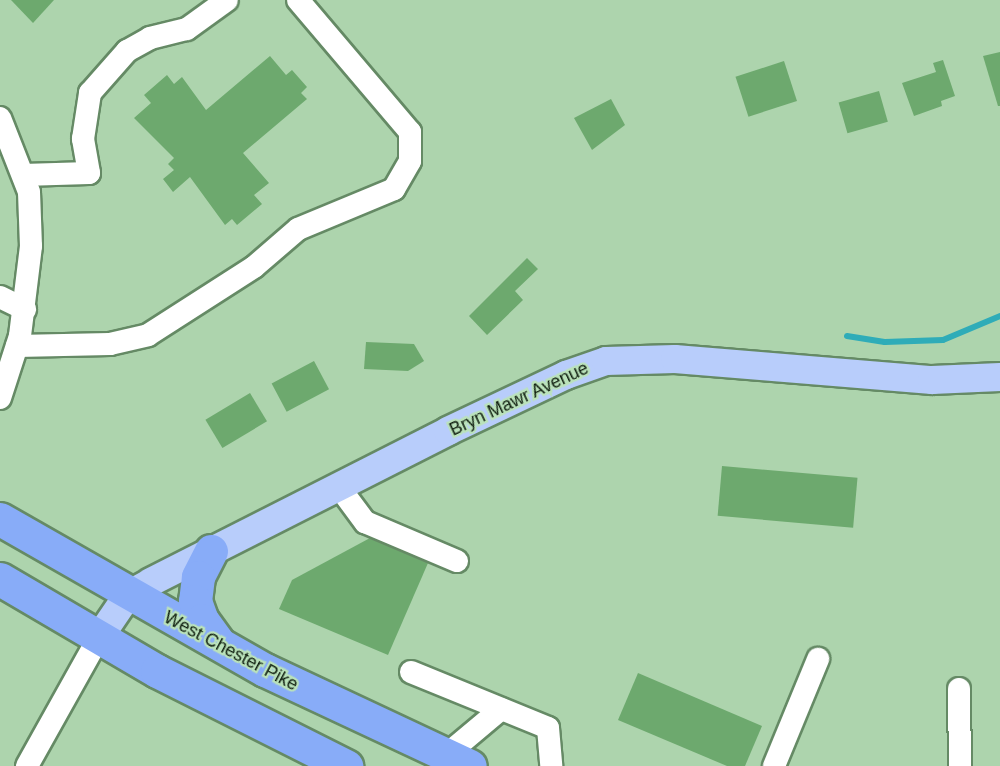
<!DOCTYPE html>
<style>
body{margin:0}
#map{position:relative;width:1000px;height:766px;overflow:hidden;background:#add4ad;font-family:Helvetica,sans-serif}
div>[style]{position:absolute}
.stream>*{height:6px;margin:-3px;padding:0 3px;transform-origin:3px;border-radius:3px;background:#2facb8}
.building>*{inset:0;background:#6da96e;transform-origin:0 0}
.roads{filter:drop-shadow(2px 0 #658a65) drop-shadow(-2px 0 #658a65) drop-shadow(0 2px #658a65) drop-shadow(0 -2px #658a65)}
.minor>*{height:22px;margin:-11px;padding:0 11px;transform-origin:11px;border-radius:11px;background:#fff}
.major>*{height:28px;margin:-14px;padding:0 14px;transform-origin:14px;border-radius:14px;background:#b8cdfb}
.highway>*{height:33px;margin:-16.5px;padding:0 16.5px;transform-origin:16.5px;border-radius:16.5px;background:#88acf8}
span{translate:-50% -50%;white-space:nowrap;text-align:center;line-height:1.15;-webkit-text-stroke:4.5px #bae2ba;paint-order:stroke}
.street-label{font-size:18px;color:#0f1e0f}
</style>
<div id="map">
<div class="stream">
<div style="left:847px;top:336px;width:38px;rotate:9deg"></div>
<div style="left:885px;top:342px;width:58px;rotate:-2deg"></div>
<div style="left:943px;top:340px;width:62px;rotate:-22.8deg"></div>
</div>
<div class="building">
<div style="clip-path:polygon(11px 0,54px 0,33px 23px)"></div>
<div style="clip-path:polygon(1000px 52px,1000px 106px,998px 106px,983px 56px)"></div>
<div style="clip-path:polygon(270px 56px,286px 75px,292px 70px,307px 87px,301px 93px,307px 99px,243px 153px,269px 183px,254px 195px,262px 204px,237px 225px,232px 219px,225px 225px,190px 177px,173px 192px,163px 179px,174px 170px,168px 164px,174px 158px,134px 118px,151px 103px,144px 95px,167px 75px,174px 84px,182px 77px,206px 110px)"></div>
<div style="clip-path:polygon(943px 60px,955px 96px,941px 101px,942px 106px,914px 116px,902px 83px,936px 72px,933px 63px)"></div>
<div style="left:784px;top:61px;width:42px;height:51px;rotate:72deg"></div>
<div style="left:879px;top:91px;width:32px;height:42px;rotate:74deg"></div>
<div style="clip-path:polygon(611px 99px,625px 125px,592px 150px,574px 118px)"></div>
<div style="clip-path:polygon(527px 258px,538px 269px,515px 291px,523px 300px,487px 335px,469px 316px)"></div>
<div style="clip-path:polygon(366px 342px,414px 344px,424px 361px,408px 371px,364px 369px)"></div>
<div style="left:314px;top:361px;width:32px;height:48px;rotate:62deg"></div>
<div style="left:250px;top:393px;width:33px;height:52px;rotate:59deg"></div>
<div style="left:722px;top:466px;width:136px;height:50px;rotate:5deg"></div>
<div style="clip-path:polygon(370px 538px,428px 563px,388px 655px,279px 609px,292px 580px)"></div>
<div style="clip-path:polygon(638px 673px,762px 726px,745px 766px,727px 766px,618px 720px)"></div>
</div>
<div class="roads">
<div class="minor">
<div style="left:0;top:118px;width:79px;rotate:68.6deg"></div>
<div style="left:29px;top:192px;width:54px;rotate:87.9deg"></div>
<div style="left:31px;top:246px;width:91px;rotate:97deg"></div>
<div style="left:20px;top:336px;width:65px;rotate:107.9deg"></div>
<div style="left:23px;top:175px;width:66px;rotate:-1.7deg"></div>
<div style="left:89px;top:173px;width:35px;rotate:-100deg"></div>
<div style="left:83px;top:139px;width:47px;rotate:-81.3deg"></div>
<div style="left:90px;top:93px;width:56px;rotate:-48.6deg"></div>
<div style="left:127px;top:51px;width:26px;rotate:-29deg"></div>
<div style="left:150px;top:38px;width:38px;rotate:-14deg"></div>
<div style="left:187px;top:29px;width:49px;rotate:-35.9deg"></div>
<div style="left:0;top:297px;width:28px;rotate:26deg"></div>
<div style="left:17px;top:346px;width:93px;rotate:-1.2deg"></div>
<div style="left:110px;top:344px;width:39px;rotate:-13deg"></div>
<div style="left:148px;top:335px;width:126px;rotate:-32.7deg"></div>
<div style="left:254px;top:267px;width:58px;rotate:-40.8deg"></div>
<div style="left:298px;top:229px;width:104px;rotate:-22.6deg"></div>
<div style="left:394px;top:189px;width:32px;rotate:-60deg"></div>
<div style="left:410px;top:161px;width:29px;rotate:-90deg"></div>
<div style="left:410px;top:132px;width:173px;rotate:-130.3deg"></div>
<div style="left:339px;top:487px;width:44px;rotate:53.4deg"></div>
<div style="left:365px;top:522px;width:100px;rotate:23deg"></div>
<div style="left:411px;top:672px;width:148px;rotate:22.2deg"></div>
<div style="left:548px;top:728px;width:38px;rotate:85deg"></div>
<div style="left:959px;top:689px;width:77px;rotate:89.3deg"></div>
<div style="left:445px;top:756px;width:73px;rotate:-40deg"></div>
<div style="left:27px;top:766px;width:145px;rotate:-60.8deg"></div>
<div style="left:774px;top:766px;width:116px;rotate:-67.6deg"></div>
</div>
<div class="major">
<div style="left:98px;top:639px;width:53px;rotate:-55.7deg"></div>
<div style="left:128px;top:595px;width:26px;rotate:-29deg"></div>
<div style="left:151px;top:582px;width:333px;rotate:-26.9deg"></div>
<div style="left:448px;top:431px;width:131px;rotate:-25.4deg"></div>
<div style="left:566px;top:375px;width:42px;rotate:-19.3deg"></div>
<div style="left:606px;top:361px;width:69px;rotate:-1.7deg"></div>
<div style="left:675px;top:359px;width:258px;rotate:4.7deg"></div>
<div style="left:932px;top:380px;width:68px;rotate:-2.5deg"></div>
</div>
<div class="highway">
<div style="left:0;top:519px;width:305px;rotate:29.7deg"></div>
<div style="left:265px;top:670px;width:226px;rotate:25.1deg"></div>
<div style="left:211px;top:551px;width:29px;rotate:117deg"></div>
<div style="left:198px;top:577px;width:24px;rotate:97deg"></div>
<div style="left:195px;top:601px;width:20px;rotate:70deg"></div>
<div style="left:202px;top:620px;width:29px;rotate:54deg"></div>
<div style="left:0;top:579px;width:182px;rotate:30.4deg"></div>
<div style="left:157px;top:671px;width:212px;rotate:26.7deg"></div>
</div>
</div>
<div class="street-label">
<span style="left:519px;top:399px;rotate:-25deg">Bryn Mawr Avenue</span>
<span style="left:231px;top:651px;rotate:28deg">West Chester Pike</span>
</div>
</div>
